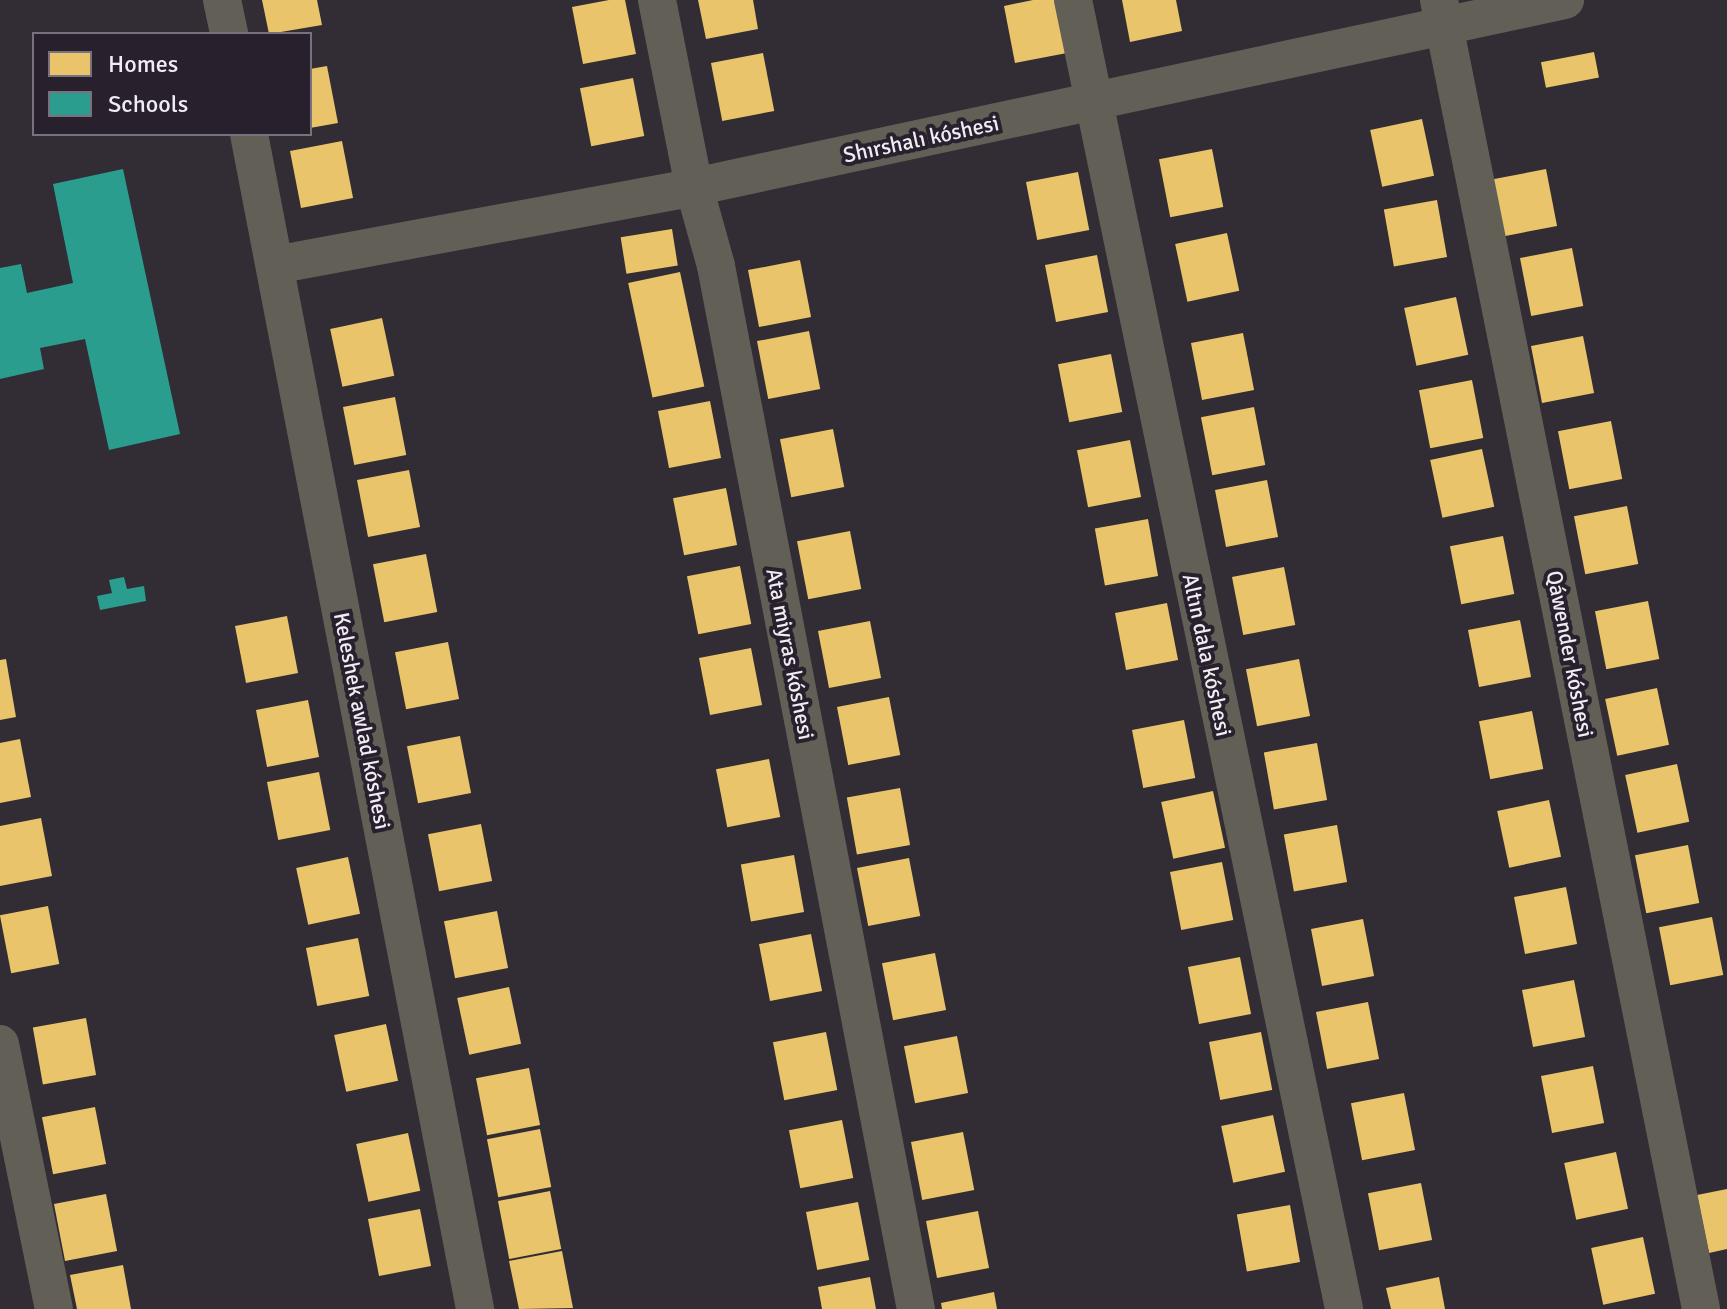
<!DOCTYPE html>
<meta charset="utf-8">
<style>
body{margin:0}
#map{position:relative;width:1727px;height:1309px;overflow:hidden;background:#322c34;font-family:Signika,sans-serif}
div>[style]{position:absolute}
.homes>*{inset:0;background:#e9c46a;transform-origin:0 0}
.schools>*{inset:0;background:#2a9d8f}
.minor>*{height:38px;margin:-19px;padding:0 19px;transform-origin:19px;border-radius:19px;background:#625f56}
span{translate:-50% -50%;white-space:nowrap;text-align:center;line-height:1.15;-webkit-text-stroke:8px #29202d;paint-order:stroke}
.street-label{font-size:22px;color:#f1ebf4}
.legend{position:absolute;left:32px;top:32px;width:280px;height:104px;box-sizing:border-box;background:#29202d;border:2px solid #79717d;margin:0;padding:10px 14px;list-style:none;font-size:24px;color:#f1ebf4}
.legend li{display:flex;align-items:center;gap:16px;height:40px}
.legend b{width:40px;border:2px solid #79717d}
</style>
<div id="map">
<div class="homes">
<div style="clip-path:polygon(262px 0,317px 0,322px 25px,269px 34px)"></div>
<div style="clip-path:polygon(609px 0,625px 0,636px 54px,583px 64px,572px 7px)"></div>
<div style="clip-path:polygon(698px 0,753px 0,758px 29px,706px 39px)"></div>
<div style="clip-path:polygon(1033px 0,1057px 0,1067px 53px,1015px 63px,1004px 6px)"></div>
<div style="clip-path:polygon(1122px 0,1176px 0,1182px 31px,1130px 42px)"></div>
<div style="left:1594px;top:52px;width:26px;height:54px;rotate:79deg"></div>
<div style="left:763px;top:53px;width:59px;height:53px;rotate:79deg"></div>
<div style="clip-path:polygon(327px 66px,338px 123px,310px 128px,310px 69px)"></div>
<div style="left:633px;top:78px;width:59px;height:54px;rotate:79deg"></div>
<div style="left:1422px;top:119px;width:58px;height:53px;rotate:78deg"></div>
<div style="left:342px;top:141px;width:58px;height:53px;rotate:79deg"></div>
<div style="left:1212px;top:149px;width:59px;height:54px;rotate:79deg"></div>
<div style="left:1546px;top:169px;width:58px;height:54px;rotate:79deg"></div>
<div style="left:1078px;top:172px;width:59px;height:53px;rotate:79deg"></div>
<div style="left:1437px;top:200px;width:58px;height:54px;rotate:80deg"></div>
<div style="left:672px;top:229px;width:37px;height:52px;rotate:81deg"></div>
<div style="left:1227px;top:233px;width:59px;height:53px;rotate:78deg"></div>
<div style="left:1572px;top:248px;width:59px;height:53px;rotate:79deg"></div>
<div style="left:1097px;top:255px;width:58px;height:53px;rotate:79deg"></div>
<div style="left:800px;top:260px;width:58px;height:53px;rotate:79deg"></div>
<div style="left:680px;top:272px;width:117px;height:53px;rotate:78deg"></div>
<div style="left:1456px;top:297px;width:59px;height:53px;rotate:78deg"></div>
<div style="left:382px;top:318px;width:59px;height:53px;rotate:78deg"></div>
<div style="left:809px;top:331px;width:59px;height:53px;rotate:79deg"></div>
<div style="left:1243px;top:333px;width:58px;height:53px;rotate:79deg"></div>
<div style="left:1583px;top:336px;width:58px;height:53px;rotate:79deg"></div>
<div style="left:1111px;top:354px;width:59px;height:54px;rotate:79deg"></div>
<div style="left:1472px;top:380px;width:59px;height:54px;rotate:79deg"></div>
<div style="left:395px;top:397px;width:59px;height:53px;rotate:79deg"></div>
<div style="left:710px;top:401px;width:58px;height:53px;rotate:79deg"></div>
<div style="left:1254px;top:407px;width:59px;height:54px;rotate:79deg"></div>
<div style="left:1611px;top:421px;width:59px;height:54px;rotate:79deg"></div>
<div style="left:833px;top:429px;width:59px;height:54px;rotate:79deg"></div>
<div style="left:1130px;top:440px;width:58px;height:54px;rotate:79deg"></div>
<div style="left:1482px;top:449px;width:59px;height:53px;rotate:78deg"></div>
<div style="left:409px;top:470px;width:58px;height:53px;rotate:79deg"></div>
<div style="left:1267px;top:480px;width:58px;height:53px;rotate:79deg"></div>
<div style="left:726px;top:488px;width:58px;height:54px;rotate:79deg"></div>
<div style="left:1627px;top:506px;width:59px;height:54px;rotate:79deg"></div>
<div style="left:1148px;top:519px;width:58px;height:54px;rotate:80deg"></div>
<div style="left:850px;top:531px;width:59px;height:54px;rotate:79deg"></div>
<div style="left:1503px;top:536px;width:59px;height:54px;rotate:79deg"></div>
<div style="left:426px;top:554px;width:59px;height:54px;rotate:79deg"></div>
<div style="left:740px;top:566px;width:59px;height:54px;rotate:79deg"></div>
<div style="left:1284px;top:567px;width:59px;height:53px;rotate:79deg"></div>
<div style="left:1648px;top:601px;width:59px;height:54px;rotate:79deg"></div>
<div style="left:1167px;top:603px;width:58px;height:53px;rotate:79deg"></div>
<div style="left:287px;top:616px;width:58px;height:53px;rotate:79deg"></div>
<div style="left:1520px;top:620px;width:58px;height:53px;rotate:79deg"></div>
<div style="left:870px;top:621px;width:58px;height:53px;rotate:79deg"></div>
<div style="left:448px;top:642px;width:58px;height:54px;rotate:79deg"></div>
<div style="left:751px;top:648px;width:58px;height:53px;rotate:79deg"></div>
<div style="clip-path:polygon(6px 659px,16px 717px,0 720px,0 660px)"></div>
<div style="left:1299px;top:659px;width:58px;height:54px;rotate:79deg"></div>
<div style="left:1657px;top:688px;width:58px;height:53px;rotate:78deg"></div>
<div style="left:889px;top:697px;width:59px;height:53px;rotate:79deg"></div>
<div style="left:308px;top:700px;width:58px;height:53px;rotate:79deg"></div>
<div style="left:1532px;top:711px;width:59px;height:54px;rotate:79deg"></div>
<div style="left:1184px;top:720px;width:59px;height:53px;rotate:79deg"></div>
<div style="left:460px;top:736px;width:58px;height:54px;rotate:79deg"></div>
<div style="clip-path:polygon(20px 739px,31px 797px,0 803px,0 743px)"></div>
<div style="left:1317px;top:743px;width:58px;height:54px;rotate:80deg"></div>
<div style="left:769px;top:759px;width:59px;height:54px;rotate:79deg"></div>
<div style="left:1677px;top:764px;width:59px;height:53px;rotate:78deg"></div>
<div style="left:319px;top:772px;width:59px;height:53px;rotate:79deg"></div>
<div style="left:900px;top:788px;width:58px;height:54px;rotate:80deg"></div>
<div style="left:1213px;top:791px;width:58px;height:53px;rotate:78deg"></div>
<div style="left:1549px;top:800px;width:58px;height:53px;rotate:78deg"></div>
<div style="clip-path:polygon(41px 818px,52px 876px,0 886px,0 826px)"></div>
<div style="left:481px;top:824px;width:58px;height:54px;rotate:79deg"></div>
<div style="left:1337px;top:825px;width:58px;height:54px;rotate:80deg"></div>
<div style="left:1688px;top:845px;width:59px;height:54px;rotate:79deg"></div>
<div style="left:794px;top:855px;width:58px;height:54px;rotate:80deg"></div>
<div style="left:348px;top:857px;width:58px;height:53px;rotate:78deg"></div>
<div style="left:909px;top:858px;width:59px;height:53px;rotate:79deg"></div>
<div style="left:1222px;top:862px;width:59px;height:53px;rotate:79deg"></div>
<div style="left:1566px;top:887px;width:58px;height:53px;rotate:79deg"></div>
<div style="left:48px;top:906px;width:59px;height:49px;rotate:79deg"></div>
<div style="left:497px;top:911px;width:58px;height:54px;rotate:79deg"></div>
<div style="left:1712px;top:917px;width:59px;height:54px;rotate:79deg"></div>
<div style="left:1363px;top:919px;width:58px;height:53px;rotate:79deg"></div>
<div style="left:811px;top:934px;width:58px;height:53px;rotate:79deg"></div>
<div style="left:358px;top:938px;width:59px;height:53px;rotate:79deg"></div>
<div style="left:935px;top:953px;width:58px;height:54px;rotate:79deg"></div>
<div style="left:1240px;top:957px;width:58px;height:53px;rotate:79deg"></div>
<div style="left:1574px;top:980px;width:58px;height:53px;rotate:79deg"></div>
<div style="left:509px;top:987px;width:58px;height:53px;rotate:78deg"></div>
<div style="left:1368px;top:1002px;width:58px;height:53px;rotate:79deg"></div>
<div style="left:86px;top:1018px;width:58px;height:54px;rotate:80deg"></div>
<div style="left:386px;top:1024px;width:58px;height:53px;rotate:78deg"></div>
<div style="left:826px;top:1032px;width:59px;height:54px;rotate:79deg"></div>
<div style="left:1261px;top:1032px;width:59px;height:53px;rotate:79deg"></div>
<div style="left:957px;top:1036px;width:58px;height:54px;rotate:79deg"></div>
<div style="left:1593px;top:1066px;width:58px;height:53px;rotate:79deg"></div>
<div style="left:529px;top:1068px;width:58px;height:54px;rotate:79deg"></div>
<div style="left:1404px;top:1093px;width:58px;height:54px;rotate:79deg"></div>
<div style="left:95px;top:1107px;width:58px;height:54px;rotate:79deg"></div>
<div style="left:1273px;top:1115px;width:58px;height:53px;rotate:78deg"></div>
<div style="left:842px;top:1120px;width:59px;height:54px;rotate:79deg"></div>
<div style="left:540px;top:1129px;width:59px;height:54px;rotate:79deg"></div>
<div style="left:963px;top:1132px;width:59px;height:53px;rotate:79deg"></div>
<div style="left:408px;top:1133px;width:59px;height:53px;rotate:78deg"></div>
<div style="left:1616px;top:1152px;width:58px;height:53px;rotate:78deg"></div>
<div style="left:1421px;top:1183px;width:58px;height:54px;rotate:79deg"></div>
<div style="clip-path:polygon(1727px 1189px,1727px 1249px,1709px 1253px,1697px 1195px)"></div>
<div style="left:550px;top:1191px;width:59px;height:53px;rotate:79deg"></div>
<div style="left:106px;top:1194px;width:58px;height:53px;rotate:79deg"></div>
<div style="left:858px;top:1202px;width:59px;height:53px;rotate:79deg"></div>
<div style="left:1290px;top:1205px;width:58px;height:54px;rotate:80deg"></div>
<div style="left:420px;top:1209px;width:58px;height:53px;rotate:79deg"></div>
<div style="left:978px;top:1211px;width:58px;height:53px;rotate:79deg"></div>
<div style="left:1643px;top:1237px;width:58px;height:53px;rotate:78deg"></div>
<div style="clip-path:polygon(562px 1251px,573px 1308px,519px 1309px,509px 1261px)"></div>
<div style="clip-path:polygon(123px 1265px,131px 1309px,77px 1309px,70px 1275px)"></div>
<div style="clip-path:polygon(870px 1277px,876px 1309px,822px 1309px,818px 1287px)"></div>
<div style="clip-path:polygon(1439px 1277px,1445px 1309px,1391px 1309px,1386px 1288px)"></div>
<div style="clip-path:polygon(994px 1292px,997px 1309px,942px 1309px,941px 1303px)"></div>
</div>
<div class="schools">
<div style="clip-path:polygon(123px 169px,180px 434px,109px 450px,85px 339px,40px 348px,44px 369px,0 379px,0 268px,21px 264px,27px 293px,73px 283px,53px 184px)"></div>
<div style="clip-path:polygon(124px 577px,127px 589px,144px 586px,146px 601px,100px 610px,97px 596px,112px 593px,109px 580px)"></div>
</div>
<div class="minor">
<div style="left:222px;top:0;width:35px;rotate:78deg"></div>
<div style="left:657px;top:0;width:191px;rotate:78.8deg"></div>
<div style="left:694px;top:187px;width:82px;rotate:74.4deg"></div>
<div style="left:716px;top:266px;width:1062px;rotate:79.15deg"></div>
<div style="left:1073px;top:0;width:1337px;rotate:78.3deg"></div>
<div style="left:1439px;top:0;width:1335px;rotate:78.68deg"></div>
<div style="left:249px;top:134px;width:1197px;rotate:79.11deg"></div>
<div style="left:275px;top:265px;width:426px;rotate:-10.5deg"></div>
<div style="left:694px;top:187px;width:891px;rotate:-12.12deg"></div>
<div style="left:0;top:1044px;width:270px;rotate:78.5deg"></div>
</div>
<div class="street-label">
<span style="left:921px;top:139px;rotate:-12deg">Shırshalı kóshesi</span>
<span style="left:790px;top:654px;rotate:79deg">Ata miyras kóshesi</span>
<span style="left:1570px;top:654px;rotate:79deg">Qáwender kóshesi</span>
<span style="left:1207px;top:655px;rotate:78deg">Altın dala kóshesi</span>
<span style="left:362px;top:721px;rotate:79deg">Keleshek awlad kóshesi</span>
</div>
<ul class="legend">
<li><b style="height:22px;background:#e9c46a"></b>Homes</li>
<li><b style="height:22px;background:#2a9d8f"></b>Schools</li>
</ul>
</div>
